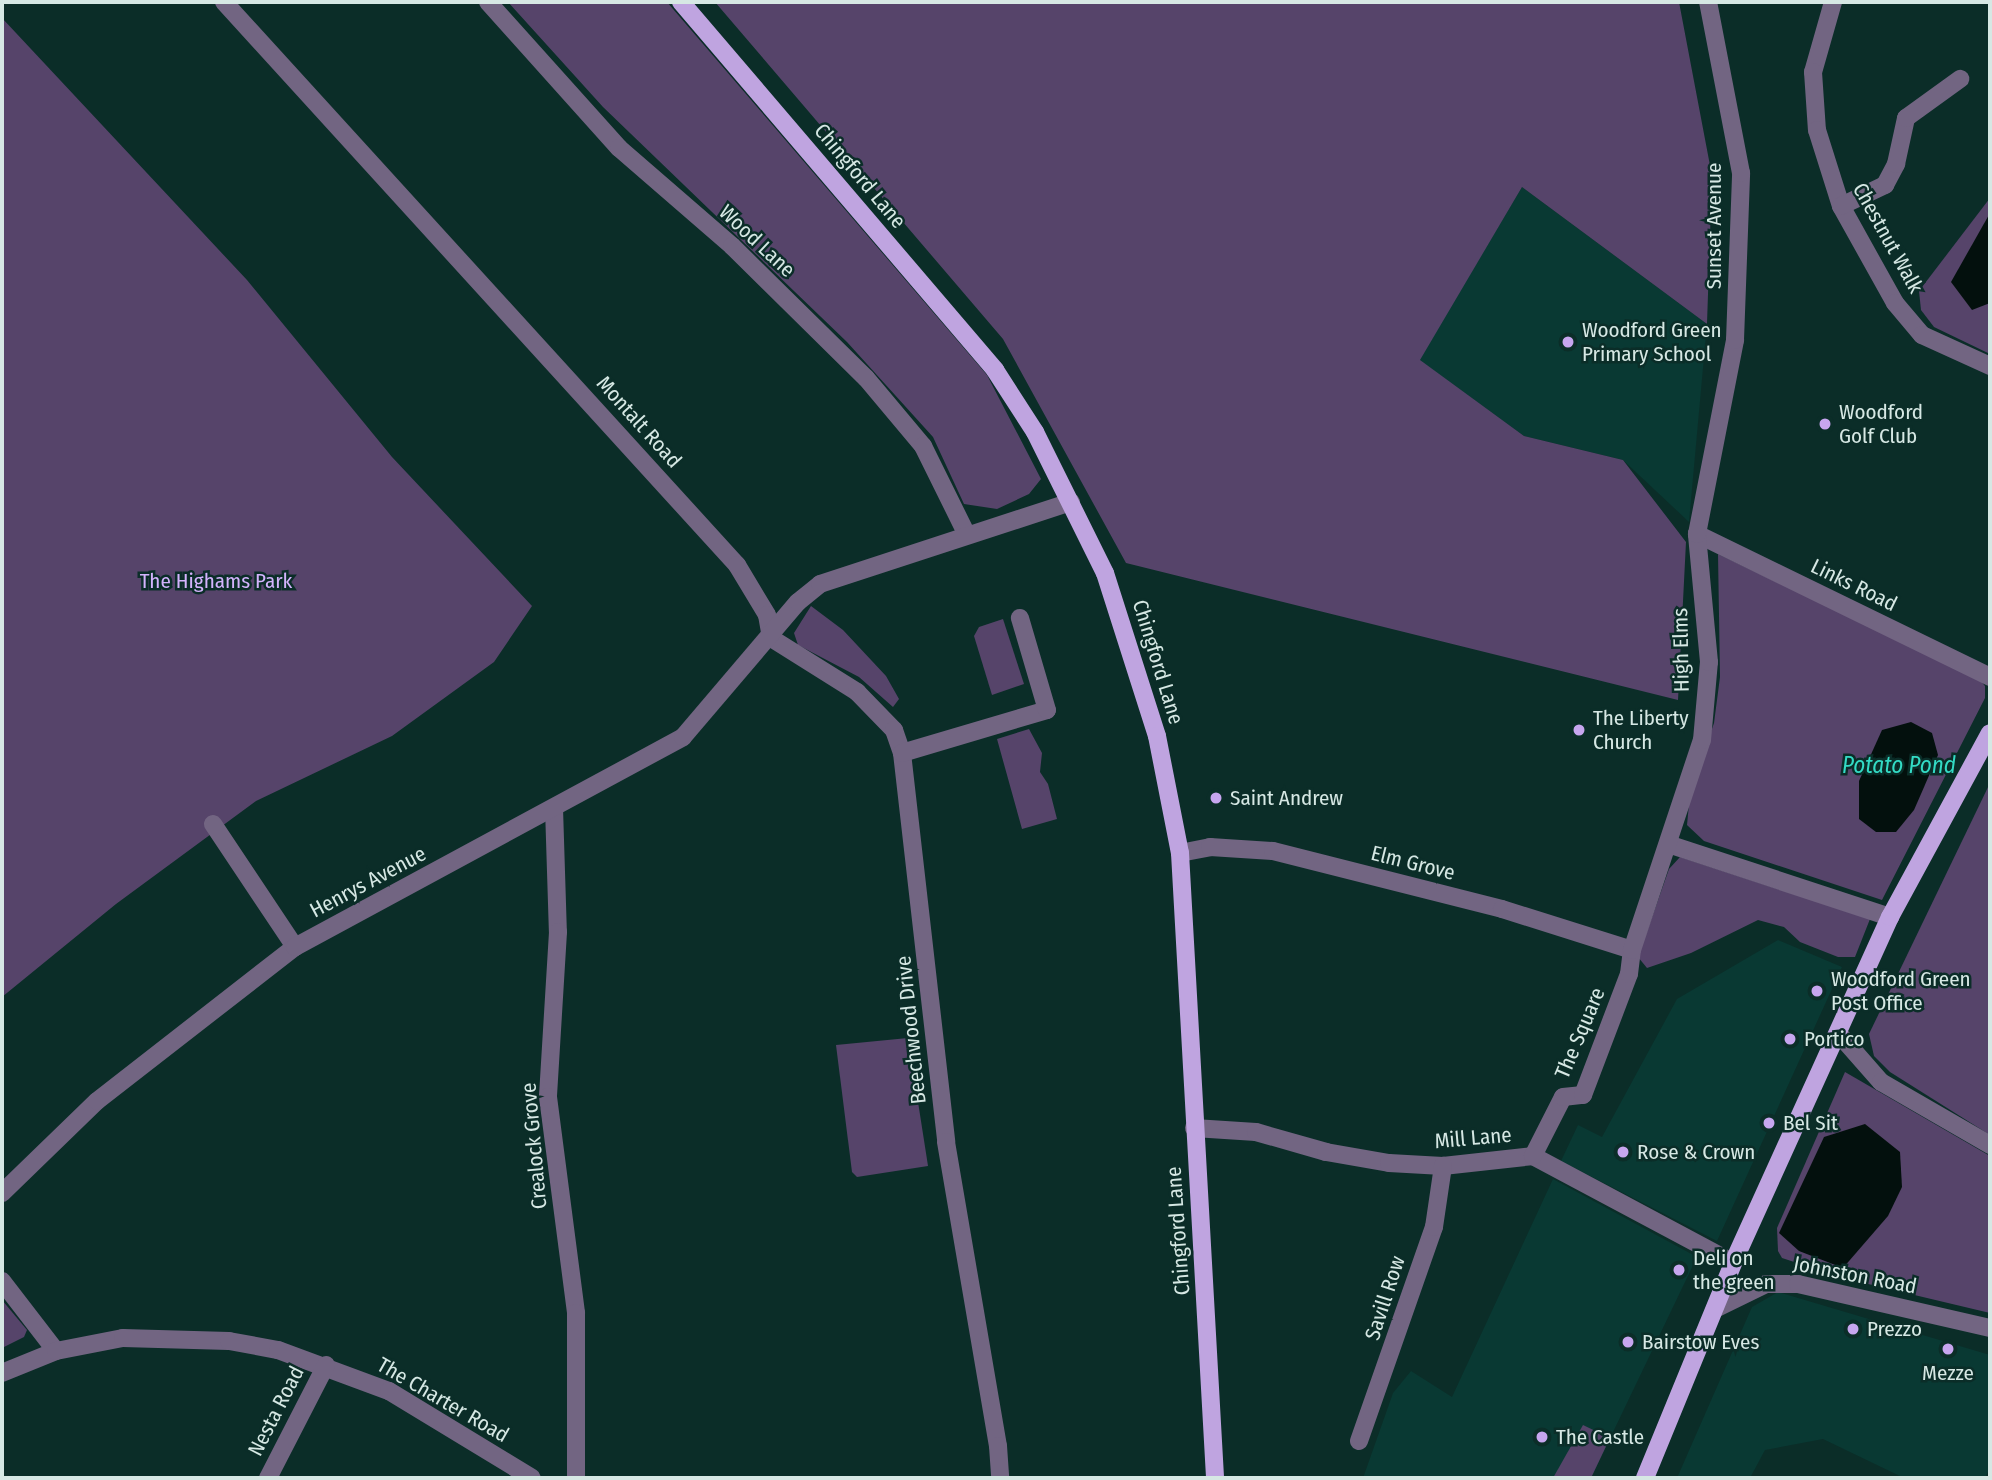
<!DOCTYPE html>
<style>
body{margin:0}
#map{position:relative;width:1992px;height:1480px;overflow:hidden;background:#0b2d28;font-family:"Fira Sans Condensed",sans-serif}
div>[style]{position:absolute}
.built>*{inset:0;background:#093933}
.green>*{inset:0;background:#56446a}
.water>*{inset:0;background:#03100d}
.minor>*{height:18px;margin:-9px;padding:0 9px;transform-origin:9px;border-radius:9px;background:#726582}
.major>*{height:18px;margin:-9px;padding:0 9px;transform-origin:9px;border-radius:9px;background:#bfa4e0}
.dots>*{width:19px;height:19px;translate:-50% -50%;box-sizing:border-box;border:4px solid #0b2d28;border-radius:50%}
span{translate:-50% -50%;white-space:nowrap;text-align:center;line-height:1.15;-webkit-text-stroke:5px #0b2d28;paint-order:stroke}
.street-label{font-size:21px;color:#d6e8e4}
.poi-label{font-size:21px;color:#d6e8e4}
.left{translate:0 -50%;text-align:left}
.park-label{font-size:21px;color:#d4b3fd}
.water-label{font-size:23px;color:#33dbc5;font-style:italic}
.frame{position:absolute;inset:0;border:4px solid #d6e8e4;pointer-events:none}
</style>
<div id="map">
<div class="built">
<div style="clip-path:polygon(1522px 187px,1707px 324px,1689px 522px,1623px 460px,1524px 436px,1419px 360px)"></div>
<div style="clip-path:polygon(1778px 940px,1842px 967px,1717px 1241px,1561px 1161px,1578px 1125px,1602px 1137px,1677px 999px)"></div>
<div style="clip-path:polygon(1553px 1179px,1697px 1257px,1591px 1478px,1363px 1478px,1393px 1393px,1411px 1371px,1452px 1397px)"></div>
<div style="clip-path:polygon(1778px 1292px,1990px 1355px,1990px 1468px,1985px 1478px,1904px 1478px,1823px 1439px,1765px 1450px,1750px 1478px,1677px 1478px,1752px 1307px)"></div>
</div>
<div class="green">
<div style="clip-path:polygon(508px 2px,667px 2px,987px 375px,1041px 479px,1029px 494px,997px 509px,964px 504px,933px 437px,847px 342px,603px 107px)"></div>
<div style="clip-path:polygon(715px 2px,1679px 2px,1712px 176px,1707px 324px,1522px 187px,1420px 360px,1524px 436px,1623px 460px,1686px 542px,1678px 700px,1126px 563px,1003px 339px)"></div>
<div style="clip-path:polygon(2px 18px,247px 280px,392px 457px,532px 606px,494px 662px,392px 736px,256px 801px,116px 904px,2px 997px)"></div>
<div style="clip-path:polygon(1990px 198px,1990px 354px,1934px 327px,1921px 310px,1919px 291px)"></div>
<div style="clip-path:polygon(1718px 554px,1979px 679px,1985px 686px,1985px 698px,1882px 900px,1704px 841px,1687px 825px,1690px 794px,1714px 723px,1720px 677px)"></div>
<div style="clip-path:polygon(811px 606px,843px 630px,886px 676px,899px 699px,893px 707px,859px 677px,798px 645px,794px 633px)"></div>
<div style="clip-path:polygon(1003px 619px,1024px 684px,992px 695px,974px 636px,979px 627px)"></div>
<div style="clip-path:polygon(1029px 729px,1042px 753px,1040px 772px,1048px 784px,1057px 819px,1022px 829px,997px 739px)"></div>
<div style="clip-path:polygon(1990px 783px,1990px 1135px,1890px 1072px,1874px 1056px,1869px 1034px)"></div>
<div style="clip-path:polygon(1680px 857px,1870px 919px,1855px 957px,1838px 957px,1800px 942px,1784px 927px,1758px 920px,1691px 953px,1647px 968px,1638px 957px,1669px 869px)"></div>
<div style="clip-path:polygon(908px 1038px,928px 1166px,857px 1177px,852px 1172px,836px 1045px)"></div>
<div style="clip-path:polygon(1845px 1072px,1990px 1156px,1990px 1313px,1843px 1278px,1782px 1258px,1778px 1251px,1777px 1228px)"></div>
<div style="clip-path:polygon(2px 1300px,27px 1330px,24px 1337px,2px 1348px)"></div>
<div style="clip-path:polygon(1583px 1425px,1610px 1438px,1591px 1478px,1553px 1478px)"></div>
</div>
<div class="water">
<div style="clip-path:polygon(1990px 213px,1990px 303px,1972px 310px,1951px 282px)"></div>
<div style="clip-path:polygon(1911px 722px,1932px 733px,1938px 755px,1914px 810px,1896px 832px,1876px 832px,1859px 819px,1859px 781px,1882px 730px)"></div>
<div style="clip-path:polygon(1865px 1124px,1900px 1152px,1902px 1187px,1888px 1216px,1843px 1268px,1799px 1251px,1779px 1233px,1824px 1137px)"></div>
</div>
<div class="minor">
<div style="left:224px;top:2px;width:762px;rotate:47.66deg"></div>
<div style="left:737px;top:565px;width:58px;rotate:59deg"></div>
<div style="left:767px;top:615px;width:23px;rotate:80deg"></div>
<div style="left:488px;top:2px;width:196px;rotate:48.1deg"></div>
<div style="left:619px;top:148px;width:150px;rotate:40.9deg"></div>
<div style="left:732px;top:246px;width:188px;rotate:44.6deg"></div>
<div style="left:866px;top:378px;width:89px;rotate:50deg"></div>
<div style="left:923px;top:446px;width:99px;rotate:63.7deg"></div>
<div style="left:1833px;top:2px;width:73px;rotate:105.9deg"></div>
<div style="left:1813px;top:72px;width:58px;rotate:86.1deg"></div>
<div style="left:1817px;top:130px;width:80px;rotate:72.5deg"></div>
<div style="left:1841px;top:206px;width:111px;rotate:60.9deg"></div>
<div style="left:1895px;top:303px;width:42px;rotate:49.8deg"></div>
<div style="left:1922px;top:335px;width:75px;rotate:24.5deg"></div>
<div style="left:1841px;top:206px;width:49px;rotate:-25.5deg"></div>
<div style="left:1885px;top:185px;width:24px;rotate:-62deg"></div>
<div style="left:1896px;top:164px;width:47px;rotate:-77.7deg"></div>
<div style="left:1906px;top:118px;width:67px;rotate:-35.8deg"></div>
<div style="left:1697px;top:534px;width:326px;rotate:26deg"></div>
<div style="left:771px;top:638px;width:102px;rotate:32.1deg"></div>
<div style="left:857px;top:692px;width:53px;rotate:45.8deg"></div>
<div style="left:894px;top:730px;width:24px;rotate:71deg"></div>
<div style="left:902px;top:753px;width:391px;rotate:83.5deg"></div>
<div style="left:946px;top:1142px;width:308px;rotate:80.3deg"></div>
<div style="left:998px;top:1446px;width:32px;rotate:86deg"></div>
<div style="left:902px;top:753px;width:151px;rotate:-16.5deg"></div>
<div style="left:1047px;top:710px;width:96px;rotate:-106.4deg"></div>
<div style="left:554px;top:808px;width:124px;rotate:88.2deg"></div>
<div style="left:558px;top:932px;width:165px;rotate:93.5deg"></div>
<div style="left:548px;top:1097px;width:218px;rotate:82.6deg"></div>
<div style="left:576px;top:1313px;width:165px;rotate:90deg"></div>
<div style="left:213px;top:824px;width:148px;rotate:56.3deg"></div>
<div style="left:1668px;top:844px;width:234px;rotate:18.2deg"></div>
<div style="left:1180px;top:853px;width:31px;rotate:-11deg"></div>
<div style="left:1210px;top:847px;width:63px;rotate:3.6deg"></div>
<div style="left:1273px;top:851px;width:236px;rotate:14.2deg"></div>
<div style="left:1502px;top:909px;width:136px;rotate:17.5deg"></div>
<div style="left:1838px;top:1033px;width:65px;rotate:48.7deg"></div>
<div style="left:1881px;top:1082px;width:126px;rotate:30deg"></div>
<div style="left:1194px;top:1128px;width:62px;rotate:3.7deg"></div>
<div style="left:1256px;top:1132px;width:73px;rotate:15.9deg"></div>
<div style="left:1326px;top:1152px;width:64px;rotate:9.9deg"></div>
<div style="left:1389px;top:1163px;width:54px;rotate:3.2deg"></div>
<div style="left:1443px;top:1166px;width:91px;rotate:-6.3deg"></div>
<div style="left:1533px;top:1156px;width:227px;rotate:28.1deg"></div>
<div style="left:1533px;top:1156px;width:66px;rotate:-63deg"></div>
<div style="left:1563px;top:1097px;width:20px;rotate:-6deg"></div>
<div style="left:1583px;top:1095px;width:129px;rotate:-69.2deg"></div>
<div style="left:1629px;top:974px;width:24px;rotate:-83deg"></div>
<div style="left:1632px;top:950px;width:221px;rotate:-71.6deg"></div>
<div style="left:1702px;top:740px;width:78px;rotate:-84.9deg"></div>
<div style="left:1709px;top:662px;width:129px;rotate:-95.4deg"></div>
<div style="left:1697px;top:534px;width:198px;rotate:-78.9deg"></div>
<div style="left:1735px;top:340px;width:167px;rotate:-87.9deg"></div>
<div style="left:1741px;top:173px;width:174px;rotate:-100.9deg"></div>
<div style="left:2px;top:1193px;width:132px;rotate:-44.1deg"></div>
<div style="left:97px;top:1101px;width:251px;rotate:-37.9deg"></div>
<div style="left:295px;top:947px;width:441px;rotate:-28.4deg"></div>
<div style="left:683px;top:737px;width:177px;rotate:-49.6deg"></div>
<div style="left:798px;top:602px;width:28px;rotate:-39deg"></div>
<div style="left:820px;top:584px;width:264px;rotate:-18.1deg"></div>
<div style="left:2px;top:1281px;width:88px;rotate:52.4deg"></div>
<div style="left:1715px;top:1309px;width:57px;rotate:-26.1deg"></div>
<div style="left:1766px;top:1284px;width:32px"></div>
<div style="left:1798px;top:1284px;width:197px;rotate:12.9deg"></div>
<div style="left:2px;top:1373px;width:58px;rotate:-22.2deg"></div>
<div style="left:56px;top:1351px;width:68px;rotate:-11deg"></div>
<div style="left:123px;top:1338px;width:106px;rotate:1.6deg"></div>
<div style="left:229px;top:1341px;width:50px;rotate:10.4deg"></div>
<div style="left:278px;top:1350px;width:118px;rotate:20.3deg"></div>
<div style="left:389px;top:1391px;width:167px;rotate:31.3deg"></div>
<div style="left:1359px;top:1441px;width:227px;rotate:-70.7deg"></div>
<div style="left:1434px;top:1227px;width:62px;rotate:-81.6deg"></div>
<div style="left:268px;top:1478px;width:127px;rotate:-62.8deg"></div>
</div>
<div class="major">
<div style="left:681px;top:2px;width:484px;rotate:49.5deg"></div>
<div style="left:995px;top:370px;width:74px;rotate:57.2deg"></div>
<div style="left:1035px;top:432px;width:157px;rotate:63.6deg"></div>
<div style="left:1105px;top:573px;width:171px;rotate:72.3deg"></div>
<div style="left:1157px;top:736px;width:119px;rotate:78.9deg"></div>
<div style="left:1180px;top:853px;width:626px;rotate:86.79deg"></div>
<div style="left:1645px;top:1478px;width:232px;rotate:-67.7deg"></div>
<div style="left:1733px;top:1263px;width:380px;rotate:-65.6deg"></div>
<div style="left:1890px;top:917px;width:209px;rotate:-61.5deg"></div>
</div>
<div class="dots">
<div style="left:1568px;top:342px;background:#c7a6ef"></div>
<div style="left:1825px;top:424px;background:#c7a6ef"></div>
<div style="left:1579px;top:730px;background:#c7a6ef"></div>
<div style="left:1216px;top:798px;background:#c7a6ef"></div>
<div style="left:1817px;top:991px;background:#c7a6ef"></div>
<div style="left:1790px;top:1039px;background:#c7a6ef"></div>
<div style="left:1769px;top:1123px;background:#c7a6ef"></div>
<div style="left:1623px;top:1152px;background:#c7a6ef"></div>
<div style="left:1679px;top:1270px;background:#c7a6ef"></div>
<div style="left:1853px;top:1329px;background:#c7a6ef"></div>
<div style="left:1628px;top:1342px;background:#c7a6ef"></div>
<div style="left:1948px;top:1349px;background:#c7a6ef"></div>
<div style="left:1542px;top:1437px;background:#c7a6ef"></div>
</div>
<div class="street-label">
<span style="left:860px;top:176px;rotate:50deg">Chingford Lane</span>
<span style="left:1714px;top:226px;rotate:-90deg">Sunset Avenue</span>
<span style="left:1888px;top:238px;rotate:61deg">Chestnut Walk</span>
<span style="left:757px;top:241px;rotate:43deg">Wood Lane</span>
<span style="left:639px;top:422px;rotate:48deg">Montalt Road</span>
<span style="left:1854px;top:585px;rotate:26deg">Links Road</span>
<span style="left:1681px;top:650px;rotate:-91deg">High Elms</span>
<span style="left:1158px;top:662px;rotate:73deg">Chingford Lane</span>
<span style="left:1413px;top:863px;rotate:14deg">Elm Grove</span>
<span style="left:368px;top:882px;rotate:-28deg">Henrys Avenue</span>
<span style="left:911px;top:1030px;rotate:-96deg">Beechwood Drive</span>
<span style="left:1580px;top:1033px;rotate:-67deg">The Square</span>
<span style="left:1473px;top:1138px;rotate:-5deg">Mill Lane</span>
<span style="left:534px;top:1146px;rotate:-95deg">Crealock Grove</span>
<span style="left:1178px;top:1231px;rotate:-94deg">Chingford Lane</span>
<span style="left:1855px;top:1275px;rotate:11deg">Johnston Road</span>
<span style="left:1385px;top:1298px;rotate:-72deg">Savill Row</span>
<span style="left:443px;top:1400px;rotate:30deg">The Charter Road</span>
<span style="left:276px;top:1411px;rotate:-63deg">Nesta Road</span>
</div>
<div class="poi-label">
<span class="left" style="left:1582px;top:342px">Woodford Green<br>Primary School</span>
<span class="left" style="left:1839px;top:424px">Woodford<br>Golf Club</span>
<span class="left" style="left:1593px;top:730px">The Liberty<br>Church</span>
<span class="left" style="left:1230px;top:798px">Saint Andrew</span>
<span class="left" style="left:1831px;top:991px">Woodford Green<br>Post Office</span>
<span class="left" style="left:1804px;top:1039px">Portico</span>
<span class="left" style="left:1783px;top:1123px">Bel Sit</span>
<span class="left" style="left:1637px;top:1152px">Rose &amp; Crown</span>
<span class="left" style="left:1693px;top:1270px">Deli on<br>the green</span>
<span class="left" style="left:1867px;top:1329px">Prezzo</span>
<span class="left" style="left:1642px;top:1342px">Bairstow Eves</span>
<span style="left:1948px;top:1373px">Mezze</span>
<span class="left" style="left:1556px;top:1437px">The Castle</span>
</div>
<div class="park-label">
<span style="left:216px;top:581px">The Highams Park</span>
</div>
<div class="water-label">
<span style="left:1899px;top:765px">Potato Pond</span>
</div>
<div class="frame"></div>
</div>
